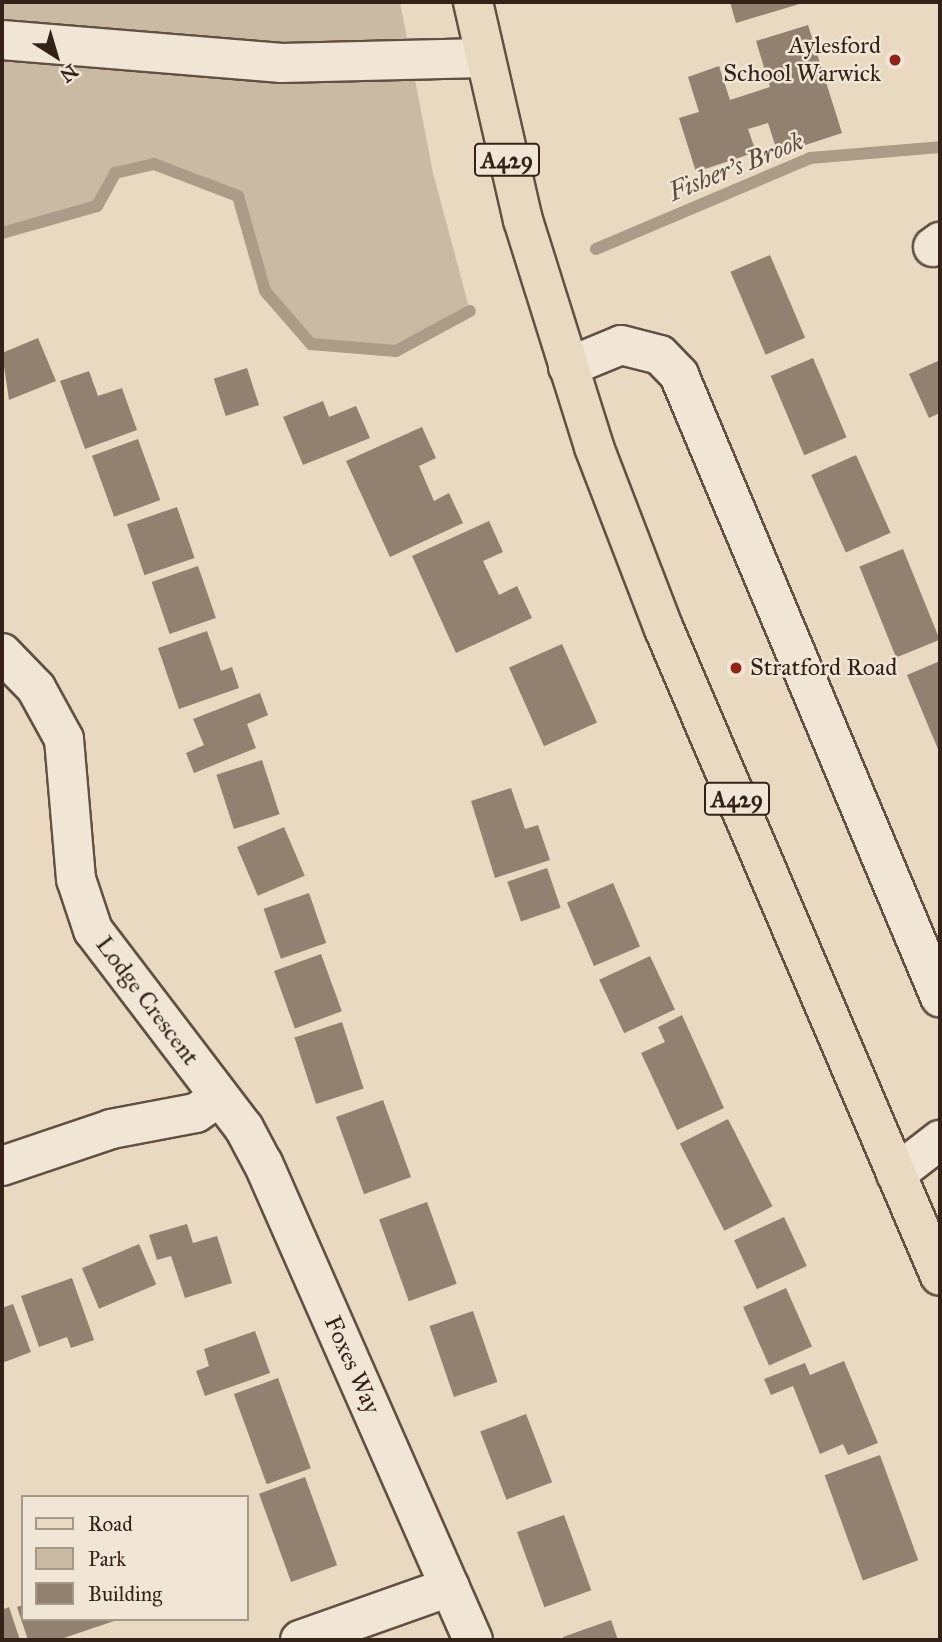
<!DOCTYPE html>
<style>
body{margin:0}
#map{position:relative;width:942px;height:1642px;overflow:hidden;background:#e9d9c0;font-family:"IM FELL Great Primer",serif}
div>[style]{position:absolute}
.green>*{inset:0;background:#cabaa4}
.stream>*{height:12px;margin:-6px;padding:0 6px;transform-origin:6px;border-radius:6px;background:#ab9b87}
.building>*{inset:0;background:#928170;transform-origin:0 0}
.roads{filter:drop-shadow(2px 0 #615043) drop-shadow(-2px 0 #615043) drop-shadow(0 2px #615043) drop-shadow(0 -2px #615043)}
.minor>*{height:38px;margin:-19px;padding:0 19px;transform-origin:19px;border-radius:19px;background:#f1e6d6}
.major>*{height:38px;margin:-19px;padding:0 19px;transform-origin:19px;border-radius:19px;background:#e9d9c0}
.dots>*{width:19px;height:19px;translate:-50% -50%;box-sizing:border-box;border:4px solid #f1e6d6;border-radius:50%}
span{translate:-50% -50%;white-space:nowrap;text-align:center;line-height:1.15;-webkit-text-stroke:5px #f1e6d6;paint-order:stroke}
.shield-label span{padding:2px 5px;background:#f1e6d6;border:2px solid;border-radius:5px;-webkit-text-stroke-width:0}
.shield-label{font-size:23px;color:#342219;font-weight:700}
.poi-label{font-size:24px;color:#342219}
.right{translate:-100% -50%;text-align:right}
.left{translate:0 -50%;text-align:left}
.street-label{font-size:24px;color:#342219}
.water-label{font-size:26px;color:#5e4c40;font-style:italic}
.frame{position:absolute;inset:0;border:4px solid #342219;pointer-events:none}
.legend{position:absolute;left:21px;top:1495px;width:228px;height:126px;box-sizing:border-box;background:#f1e6d6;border:2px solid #a5988a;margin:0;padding:9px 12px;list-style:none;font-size:21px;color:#342219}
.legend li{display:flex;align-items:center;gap:14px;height:35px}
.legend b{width:35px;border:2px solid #a5988a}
.north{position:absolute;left:21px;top:21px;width:70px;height:70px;-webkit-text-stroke:5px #f1e6d6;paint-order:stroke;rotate:143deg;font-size:19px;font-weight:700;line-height:28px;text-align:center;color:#342219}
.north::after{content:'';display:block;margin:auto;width:24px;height:32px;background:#342219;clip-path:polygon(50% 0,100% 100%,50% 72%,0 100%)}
</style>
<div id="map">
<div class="green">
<div style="clip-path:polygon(2px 2px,400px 2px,433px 173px,470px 311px,396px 351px,311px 344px,265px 291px,238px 196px,154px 164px,115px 173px,97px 206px,2px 235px)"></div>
</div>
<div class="stream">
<div style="left:2px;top:233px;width:99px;rotate:-15.9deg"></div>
<div style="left:97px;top:206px;width:38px;rotate:-61deg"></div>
<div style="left:115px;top:173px;width:40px;rotate:-13deg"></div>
<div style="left:154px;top:164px;width:90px;rotate:20.9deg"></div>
<div style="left:238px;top:196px;width:99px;rotate:74.1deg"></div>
<div style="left:265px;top:291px;width:70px;rotate:49deg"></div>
<div style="left:311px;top:344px;width:85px;rotate:4.7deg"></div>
<div style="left:396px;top:351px;width:84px;rotate:-28.4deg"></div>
<div style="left:596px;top:249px;width:233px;rotate:-23deg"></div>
<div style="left:810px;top:158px;width:130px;rotate:-4.8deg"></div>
</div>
<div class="building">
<div style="clip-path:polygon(730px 2px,806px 2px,736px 23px)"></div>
<div style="clip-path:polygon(808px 25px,842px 133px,778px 154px,768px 123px,748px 129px,756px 152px,696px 172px,679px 118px,699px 112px,688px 77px,719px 66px,730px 100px,770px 87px,756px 41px)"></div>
<div style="left:770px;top:255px;width:90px;height:43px;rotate:67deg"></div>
<div style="clip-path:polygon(38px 338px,56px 381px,9px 400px,2px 353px)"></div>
<div style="left:813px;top:358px;width:86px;height:46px;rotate:67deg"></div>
<div style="clip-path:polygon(940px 360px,940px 413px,929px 418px,909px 374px)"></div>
<div style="left:247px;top:368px;width:39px;height:35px;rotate:72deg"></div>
<div style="clip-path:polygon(89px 371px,98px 396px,122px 388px,137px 430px,85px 449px,60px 381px)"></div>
<div style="clip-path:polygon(323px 401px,329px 417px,356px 406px,370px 438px,303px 465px,283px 417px)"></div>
<div style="clip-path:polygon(422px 427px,436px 458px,419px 466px,434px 501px,449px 493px,463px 523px,390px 557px,346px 461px)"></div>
<div style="left:138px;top:439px;width:65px;height:49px;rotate:70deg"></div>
<div style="left:856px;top:455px;width:85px;height:49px;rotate:66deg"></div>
<div style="left:177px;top:507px;width:54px;height:53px;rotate:71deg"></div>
<div style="clip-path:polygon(489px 521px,503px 552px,483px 561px,499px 595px,517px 586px,532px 618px,456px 653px,412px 556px)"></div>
<div style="left:903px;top:549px;width:98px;height:47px;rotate:68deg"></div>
<div style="left:198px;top:566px;width:55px;height:49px;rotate:71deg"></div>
<div style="clip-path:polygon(207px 631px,221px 671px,232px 667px,239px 688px,179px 709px,158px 648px)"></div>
<div style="left:562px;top:644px;width:86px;height:58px;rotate:66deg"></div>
<div style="clip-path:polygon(940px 661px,940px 754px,907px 675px)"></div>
<div style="clip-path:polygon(260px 693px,268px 715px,247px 724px,256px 748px,194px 773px,186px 753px,204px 745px,193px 719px)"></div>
<div style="left:262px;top:760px;width:57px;height:48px;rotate:72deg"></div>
<div style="clip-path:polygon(511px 788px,525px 829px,538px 825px,550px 860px,495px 878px,471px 801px)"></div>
<div style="left:284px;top:827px;width:53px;height:51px;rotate:67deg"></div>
<div style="left:547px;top:868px;width:42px;height:42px;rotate:71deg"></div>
<div style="left:613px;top:883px;width:69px;height:50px;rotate:67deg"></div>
<div style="left:309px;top:893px;width:53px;height:48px;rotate:71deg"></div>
<div style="left:321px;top:954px;width:61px;height:50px;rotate:70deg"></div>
<div style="left:650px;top:956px;width:59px;height:56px;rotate:65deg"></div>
<div style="clip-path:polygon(682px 1015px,724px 1108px,677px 1130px,641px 1053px,665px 1042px,658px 1027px)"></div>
<div style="left:342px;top:1022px;width:70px;height:50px;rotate:72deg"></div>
<div style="left:383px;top:1100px;width:82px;height:50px;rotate:70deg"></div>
<div style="left:728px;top:1119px;width:98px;height:54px;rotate:63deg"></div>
<div style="left:427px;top:1202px;width:87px;height:51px;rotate:70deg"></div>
<div style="left:784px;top:1217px;width:54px;height:55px;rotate:65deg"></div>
<div style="clip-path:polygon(187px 1224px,193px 1243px,217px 1236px,232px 1283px,185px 1298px,171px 1256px,157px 1260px,149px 1235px)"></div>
<div style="left:139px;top:1244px;width:44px;height:62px;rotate:67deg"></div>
<div style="clip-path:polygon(72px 1278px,94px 1340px,71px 1348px,67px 1337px,39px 1347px,21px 1296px)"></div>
<div style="left:786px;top:1288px;width:64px;height:47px;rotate:66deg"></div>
<div style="clip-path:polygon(13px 1304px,31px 1352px,2px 1363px,2px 1308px)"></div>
<div style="left:473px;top:1311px;width:75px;height:46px;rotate:71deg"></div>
<div style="clip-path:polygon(255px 1331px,270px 1373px,205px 1396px,196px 1371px,209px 1366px,204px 1349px)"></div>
<div style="clip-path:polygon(844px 1361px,878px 1443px,848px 1455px,843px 1444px,820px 1454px,793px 1386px,771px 1395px,764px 1379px,805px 1363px,810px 1375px)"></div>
<div style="left:278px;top:1378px;width:96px;height:47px;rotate:70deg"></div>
<div style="left:526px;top:1414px;width:73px;height:49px;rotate:69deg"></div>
<div style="left:880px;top:1455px;width:112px;height:59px;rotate:70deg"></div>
<div style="left:305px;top:1477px;width:94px;height:49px;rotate:70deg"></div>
<div style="left:564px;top:1515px;width:80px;height:50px;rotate:70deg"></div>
<div style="clip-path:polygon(23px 1605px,23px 1619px,117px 1620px,58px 1640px,28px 1640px,17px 1607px)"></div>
<div style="clip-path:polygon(9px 1607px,20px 1640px,2px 1640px,2px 1610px)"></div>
<div style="clip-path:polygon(611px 1620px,618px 1640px,564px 1640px,563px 1637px)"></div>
</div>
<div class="roads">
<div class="minor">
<div style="left:2px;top:40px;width:281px;rotate:4.7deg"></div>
<div style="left:282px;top:63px;width:201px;rotate:-1.4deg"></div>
<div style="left:933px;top:247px;width:9px;rotate:-36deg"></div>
<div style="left:568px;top:367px;width:57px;rotate:-22.5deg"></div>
<div style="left:621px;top:345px;width:40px;rotate:14.4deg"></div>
<div style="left:660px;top:355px;width:28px;rotate:46deg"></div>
<div style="left:679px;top:375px;width:675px;rotate:67.24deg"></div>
<div style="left:2px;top:653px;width:49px;rotate:45.8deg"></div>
<div style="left:36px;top:688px;width:58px;rotate:61.2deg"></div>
<div style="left:64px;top:739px;width:141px;rotate:85.1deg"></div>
<div style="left:76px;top:879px;width:54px;rotate:71.6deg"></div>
<div style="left:93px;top:930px;width:249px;rotate:52.7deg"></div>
<div style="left:244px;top:1128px;width:40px;rotate:62deg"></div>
<div style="left:263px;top:1163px;width:521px;rotate:66.24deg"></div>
<div style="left:2px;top:1166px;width:115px;rotate:-18.7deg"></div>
<div style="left:111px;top:1129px;width:86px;rotate:-10.7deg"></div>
<div style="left:196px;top:1113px;width:28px;rotate:-35deg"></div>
<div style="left:896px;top:1174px;width:56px;rotate:-37.7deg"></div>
<div style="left:300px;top:1640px;width:159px;rotate:-19.5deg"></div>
</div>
<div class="major">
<div style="left:473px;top:2px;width:224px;rotate:77.1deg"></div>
<div style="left:523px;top:220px;width:238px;rotate:72.6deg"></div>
<div style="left:594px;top:447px;width:195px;rotate:69deg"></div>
<div style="left:664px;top:629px;width:703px;rotate:66.9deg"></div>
</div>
</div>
<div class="dots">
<div style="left:895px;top:60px;background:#8f2418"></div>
<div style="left:736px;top:668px;background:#8f2418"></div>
</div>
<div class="shield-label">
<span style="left:507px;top:160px">A429</span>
<span style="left:737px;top:799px">A429</span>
</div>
<div class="poi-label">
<span class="right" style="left:881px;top:60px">Aylesford<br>School Warwick</span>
<span class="left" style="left:750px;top:668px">Stratford Road</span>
</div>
<div class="street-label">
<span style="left:147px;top:1001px;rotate:53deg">Lodge Crescent</span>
<span style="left:352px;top:1365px;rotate:66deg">Foxes Way</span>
</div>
<div class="water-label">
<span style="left:736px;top:167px;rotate:-22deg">Fisher's Brook</span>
</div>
<div class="frame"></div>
<ul class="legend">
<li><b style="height:9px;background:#e9d9c0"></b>Road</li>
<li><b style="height:19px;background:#cabaa4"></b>Park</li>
<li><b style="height:19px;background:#928170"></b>Building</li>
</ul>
<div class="north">N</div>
</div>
